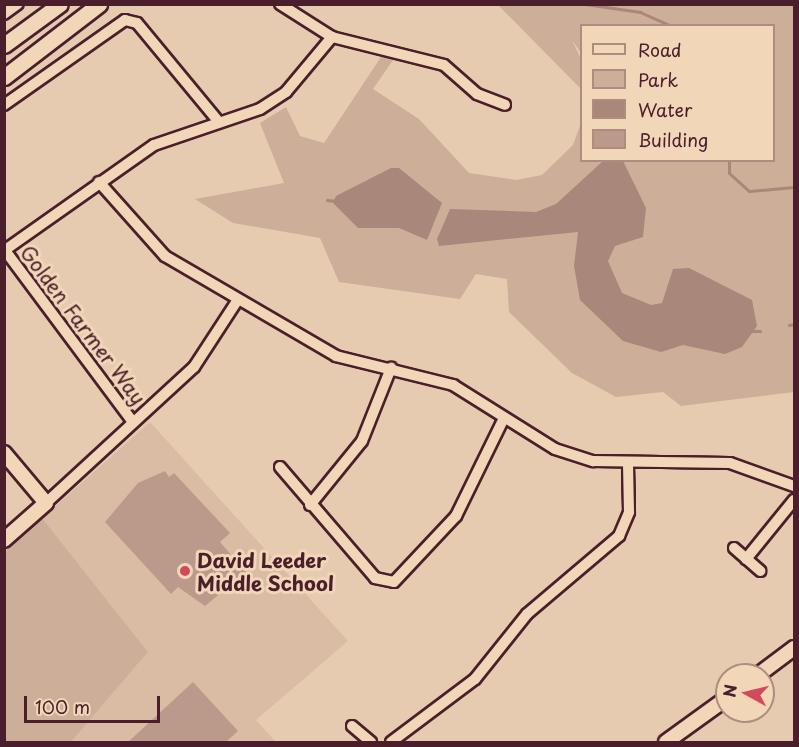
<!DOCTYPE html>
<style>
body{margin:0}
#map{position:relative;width:799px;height:747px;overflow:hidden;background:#e7cbb0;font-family:"Playpen Sans",sans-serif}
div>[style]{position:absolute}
.built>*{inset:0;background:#dabca5}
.green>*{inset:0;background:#cdae99}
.water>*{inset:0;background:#a9877b}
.stream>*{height:3px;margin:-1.5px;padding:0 1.5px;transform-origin:1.5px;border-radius:1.5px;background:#a9877b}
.building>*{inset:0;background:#bb9a8b}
.roads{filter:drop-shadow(2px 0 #4a1f2b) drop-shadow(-2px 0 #4a1f2b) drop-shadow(0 2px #4a1f2b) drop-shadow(0 -2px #4a1f2b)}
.minor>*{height:10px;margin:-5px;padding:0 5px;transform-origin:5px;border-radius:5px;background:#f1d6b8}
.tertiary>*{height:14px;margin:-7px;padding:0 7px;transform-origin:7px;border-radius:7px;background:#f1d6b8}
.secondary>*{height:15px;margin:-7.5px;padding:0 7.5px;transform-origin:7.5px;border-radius:7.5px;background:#f1d6b8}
.dots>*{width:16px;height:16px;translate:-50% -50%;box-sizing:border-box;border:3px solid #f1d6b8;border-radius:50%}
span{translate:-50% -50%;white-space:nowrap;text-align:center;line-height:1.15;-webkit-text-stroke:6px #f1d6b8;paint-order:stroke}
.street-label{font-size:20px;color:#4a1f2b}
.poi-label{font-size:20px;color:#4a1f2b;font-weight:700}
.left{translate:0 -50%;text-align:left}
.frame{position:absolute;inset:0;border:6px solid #4a1f2b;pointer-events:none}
.legend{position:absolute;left:580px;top:24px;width:195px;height:138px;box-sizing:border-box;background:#f1d6b8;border:2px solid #ae8d80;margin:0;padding:8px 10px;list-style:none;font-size:18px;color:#4a1f2b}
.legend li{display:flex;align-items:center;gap:12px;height:30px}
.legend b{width:30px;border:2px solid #ae8d80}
.north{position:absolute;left:715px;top:663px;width:60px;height:60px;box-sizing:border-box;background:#f1d6b8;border:2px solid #ae8d80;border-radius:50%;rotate:278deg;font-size:16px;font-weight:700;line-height:24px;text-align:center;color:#4a1f2b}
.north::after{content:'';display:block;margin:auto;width:21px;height:27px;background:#d1495b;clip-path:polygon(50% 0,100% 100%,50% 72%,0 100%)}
.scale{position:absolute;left:24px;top:696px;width:136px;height:27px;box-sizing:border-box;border:3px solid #4a1f2b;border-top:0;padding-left:8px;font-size:18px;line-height:21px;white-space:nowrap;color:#4a1f2b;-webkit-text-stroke:4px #f1d6b8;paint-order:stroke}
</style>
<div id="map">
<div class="built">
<div style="clip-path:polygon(150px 422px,348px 641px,256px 720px,276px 742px,71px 742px,148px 652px,42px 518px)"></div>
</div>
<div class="green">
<div style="clip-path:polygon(498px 5px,794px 5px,794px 392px,681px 406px,663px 392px,616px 397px,572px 373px,509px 312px,507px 279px,476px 274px,460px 299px,339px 282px,320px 238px,233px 223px,195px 199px,284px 183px,260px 123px,286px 107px,300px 136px,324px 143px,381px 57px,393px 60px,373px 89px,419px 119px,469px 173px,516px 180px,542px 175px,573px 145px,581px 123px,582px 160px,774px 160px,774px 26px,582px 26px,581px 53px,572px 40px,581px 59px,581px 89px)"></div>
<div style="clip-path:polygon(42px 518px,148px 652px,71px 742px,5px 742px,5px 551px)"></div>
</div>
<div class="water">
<div style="clip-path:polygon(604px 160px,623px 161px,646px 208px,643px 237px,615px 246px,608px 261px,622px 293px,651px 305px,662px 303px,673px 269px,689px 268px,752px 300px,757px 326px,742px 347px,725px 354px,683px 345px,661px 352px,623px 341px,580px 300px,574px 266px,578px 232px,439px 246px,437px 239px,450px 209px,536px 212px,556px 204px)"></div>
<div style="clip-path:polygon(391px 168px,399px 168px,442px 203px,427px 240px,399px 228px,358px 228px,333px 203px,336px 196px)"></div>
</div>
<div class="stream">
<div style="left:585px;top:4px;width:56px;rotate:8.3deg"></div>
<div style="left:640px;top:12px;width:34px;rotate:24deg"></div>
<div style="left:729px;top:160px;width:13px;rotate:90deg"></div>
<div style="left:729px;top:173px;width:27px;rotate:42deg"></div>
<div style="left:749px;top:191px;width:45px;rotate:-5.1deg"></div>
<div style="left:327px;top:200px;width:10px;rotate:6deg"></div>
<div style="left:789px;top:325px;width:5px;rotate:-11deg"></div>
<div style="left:751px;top:331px;width:9px"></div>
</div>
<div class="building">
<div style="clip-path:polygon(165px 471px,169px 477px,174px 473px,230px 533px,220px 542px,246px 572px,205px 606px,178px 587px,171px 594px,105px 522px,138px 483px)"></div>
<div style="clip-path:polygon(193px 682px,238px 731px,226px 742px,128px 742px)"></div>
</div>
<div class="roads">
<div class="minor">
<div style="left:280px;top:4px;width:62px;rotate:32.4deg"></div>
<div style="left:332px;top:37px;width:115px;rotate:14deg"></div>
<div style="left:444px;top:65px;width:44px;rotate:41.3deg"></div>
<div style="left:477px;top:94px;width:30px;rotate:21deg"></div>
<div style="left:4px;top:14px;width:17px;rotate:-36deg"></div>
<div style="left:4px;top:105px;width:148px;rotate:-35.1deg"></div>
<div style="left:125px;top:20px;width:12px;rotate:14deg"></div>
<div style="left:137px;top:23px;width:129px;rotate:50.4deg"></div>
<div style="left:99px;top:182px;width:99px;rotate:48.3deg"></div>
<div style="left:165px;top:256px;width:198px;rotate:30.3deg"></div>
<div style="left:336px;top:356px;width:121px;rotate:13.9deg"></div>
<div style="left:453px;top:385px;width:120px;rotate:32.1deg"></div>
<div style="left:555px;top:449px;width:40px;rotate:18deg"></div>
<div style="left:593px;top:461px;width:137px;rotate:0.8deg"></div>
<div style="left:730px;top:463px;width:68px;rotate:19.8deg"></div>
<div style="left:4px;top:249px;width:216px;rotate:53.3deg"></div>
<div style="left:5px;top:250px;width:182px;rotate:-35.2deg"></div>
<div style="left:154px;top:145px;width:112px;rotate:-18.8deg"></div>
<div style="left:260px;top:109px;width:31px;rotate:-33deg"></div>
<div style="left:286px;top:92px;width:72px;rotate:-50.1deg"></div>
<div style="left:280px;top:467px;width:146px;rotate:49.4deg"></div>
<div style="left:375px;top:578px;width:19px;rotate:12deg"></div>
<div style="left:394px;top:582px;width:91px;rotate:-46.8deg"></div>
<div style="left:456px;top:516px;width:109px;rotate:-63.9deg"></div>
<div style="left:46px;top:503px;width:201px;rotate:-42.6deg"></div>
<div style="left:194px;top:367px;width:79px;rotate:-56.9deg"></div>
<div style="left:310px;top:505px;width:82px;rotate:-50.9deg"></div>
<div style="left:362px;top:441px;width:79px;rotate:-68.3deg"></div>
<div style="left:734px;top:548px;width:35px;rotate:41deg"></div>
<div style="left:746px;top:559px;width:76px;rotate:-50.9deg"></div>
<div style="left:352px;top:726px;width:25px;rotate:40deg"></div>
<div style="left:391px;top:742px;width:105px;rotate:-36.9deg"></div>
<div style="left:475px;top:679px;width:83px;rotate:-51.3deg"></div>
<div style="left:527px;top:614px;width:121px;rotate:-40.3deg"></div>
<div style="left:619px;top:536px;width:26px;rotate:-67deg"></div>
<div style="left:629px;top:512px;width:49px;rotate:-91.2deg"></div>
</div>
<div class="tertiary">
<div style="left:4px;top:453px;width:65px;rotate:50deg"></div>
<div style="left:46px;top:503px;width:56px;rotate:138.6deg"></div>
<div style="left:758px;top:675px;width:45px;rotate:-36.9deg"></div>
<div style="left:666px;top:742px;width:75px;rotate:-35.8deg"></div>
</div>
<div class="secondary">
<div style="left:4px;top:45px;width:69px;rotate:-36.2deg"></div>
<div style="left:4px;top:77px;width:120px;rotate:-37.5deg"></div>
</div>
</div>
<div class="dots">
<div style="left:185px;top:571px;background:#d1495b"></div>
</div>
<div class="street-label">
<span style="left:83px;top:325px;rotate:53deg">Golden Farmer Way</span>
</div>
<div class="poi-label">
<span class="left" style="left:197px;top:572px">David Leeder<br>Middle School</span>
</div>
<div class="frame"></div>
<ul class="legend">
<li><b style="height:8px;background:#f1d6b8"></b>Road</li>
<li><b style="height:16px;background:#cdae99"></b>Park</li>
<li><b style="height:16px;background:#a9877b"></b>Water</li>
<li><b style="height:16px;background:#bb9a8b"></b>Building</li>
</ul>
<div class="north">N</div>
<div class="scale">100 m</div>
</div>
